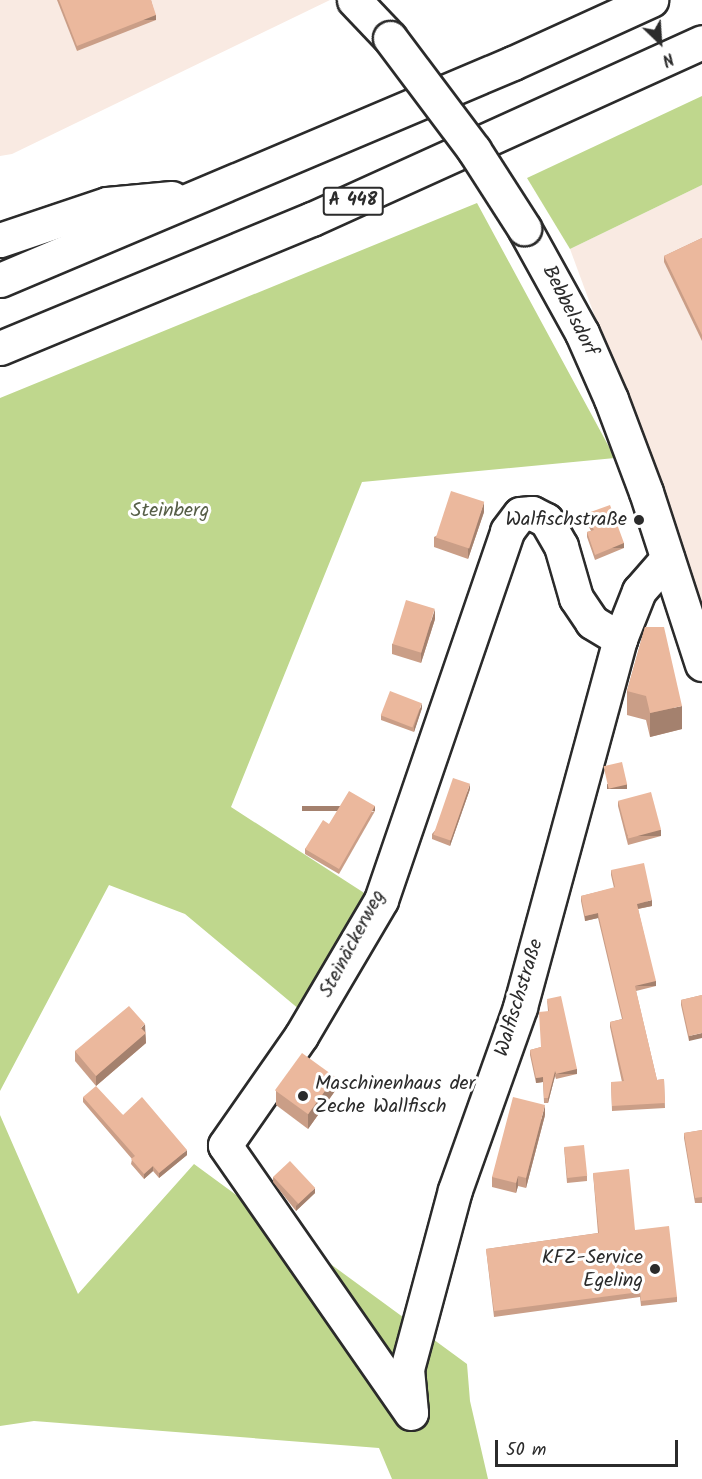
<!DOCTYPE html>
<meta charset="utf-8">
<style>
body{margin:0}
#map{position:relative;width:702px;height:1479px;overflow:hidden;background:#fff;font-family:Kalam,sans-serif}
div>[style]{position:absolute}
.built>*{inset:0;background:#f9eae2}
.green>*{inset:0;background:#bfd78d}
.roads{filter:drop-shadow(2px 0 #2b2b2b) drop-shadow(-2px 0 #2b2b2b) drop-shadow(0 2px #2b2b2b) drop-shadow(0 -2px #2b2b2b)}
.minor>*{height:33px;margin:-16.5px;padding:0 16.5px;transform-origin:16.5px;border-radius:16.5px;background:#fff}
.highway>*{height:33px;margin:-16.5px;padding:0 16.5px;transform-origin:16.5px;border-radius:16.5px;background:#fff}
.bridges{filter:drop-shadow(2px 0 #2b2b2b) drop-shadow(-2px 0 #2b2b2b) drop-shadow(0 2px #2b2b2b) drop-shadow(0 -2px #2b2b2b)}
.minor-bridge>*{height:33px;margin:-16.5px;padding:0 16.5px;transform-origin:16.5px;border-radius:16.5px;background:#fff}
.wall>*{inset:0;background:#ca9e87}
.shaded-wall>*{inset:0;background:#a4816e;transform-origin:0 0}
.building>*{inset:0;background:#ebb89d;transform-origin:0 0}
.dots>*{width:16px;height:16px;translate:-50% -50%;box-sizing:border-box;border:3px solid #fff;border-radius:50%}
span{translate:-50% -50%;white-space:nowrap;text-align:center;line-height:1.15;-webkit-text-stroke:6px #fff;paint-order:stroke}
.shield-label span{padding:2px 4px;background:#fff;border:2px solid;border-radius:4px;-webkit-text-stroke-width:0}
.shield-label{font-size:18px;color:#2b2b2b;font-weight:700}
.street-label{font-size:20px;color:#2b2b2b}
.park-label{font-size:20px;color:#575f48}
.poi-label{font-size:20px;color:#2b2b2b}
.right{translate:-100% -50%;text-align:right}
.left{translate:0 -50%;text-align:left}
.north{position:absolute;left:630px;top:12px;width:60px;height:60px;-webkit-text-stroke:4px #fff;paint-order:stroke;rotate:155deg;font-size:16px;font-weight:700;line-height:24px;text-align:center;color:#2b2b2b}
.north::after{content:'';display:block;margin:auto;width:21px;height:27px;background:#2b2b2b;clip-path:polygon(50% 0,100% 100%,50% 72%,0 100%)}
.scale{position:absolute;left:495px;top:1440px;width:183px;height:27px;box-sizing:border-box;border:3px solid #2b2b2b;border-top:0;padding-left:8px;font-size:18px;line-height:21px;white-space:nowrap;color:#2b2b2b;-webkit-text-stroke:4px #fff;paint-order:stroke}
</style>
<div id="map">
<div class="built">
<div style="clip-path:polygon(0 0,330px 0,12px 154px,0 156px)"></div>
<div style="clip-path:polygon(702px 185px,702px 607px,570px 249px)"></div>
</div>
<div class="green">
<div style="clip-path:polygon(702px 96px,702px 185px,570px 249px,527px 178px)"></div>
<div style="clip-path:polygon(477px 203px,615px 458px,362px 482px,231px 807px,372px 898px,306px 1015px,185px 914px,109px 885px,0 1091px,0 398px)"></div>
<div style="clip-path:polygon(0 1115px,78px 1294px,194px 1164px,467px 1364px,470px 1401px,488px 1479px,392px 1479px,379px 1448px,34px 1421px,0 1426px)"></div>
</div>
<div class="roads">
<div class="minor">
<div style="left:354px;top:0;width:52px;rotate:46.5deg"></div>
<div style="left:524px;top:228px;width:120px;rotate:61.1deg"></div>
<div style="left:582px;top:333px;width:72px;rotate:66.3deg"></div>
<div style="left:611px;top:399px;width:99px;rotate:69.4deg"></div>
<div style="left:646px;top:492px;width:181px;rotate:72deg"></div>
<div style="left:411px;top:1412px;width:43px;rotate:-95.3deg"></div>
<div style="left:407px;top:1369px;width:185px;rotate:-75deg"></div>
<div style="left:455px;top:1190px;width:194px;rotate:-70.4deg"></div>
<div style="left:520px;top:1007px;width:381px;rotate:-74.8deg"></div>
<div style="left:620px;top:639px;width:52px;rotate:-68.4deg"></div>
<div style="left:639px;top:591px;width:43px;rotate:-48.8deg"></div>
<div style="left:411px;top:1413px;width:326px;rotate:-124.8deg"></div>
<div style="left:225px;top:1145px;width:133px;rotate:-55.1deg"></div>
<div style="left:301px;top:1036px;width:158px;rotate:-59.5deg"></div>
<div style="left:381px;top:900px;width:390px;rotate:-71.1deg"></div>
<div style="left:507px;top:531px;width:21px;rotate:-53deg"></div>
<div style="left:520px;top:514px;width:12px;rotate:-5deg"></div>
<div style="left:532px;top:513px;width:16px;rotate:27deg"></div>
<div style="left:546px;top:520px;width:30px;rotate:60deg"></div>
<div style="left:561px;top:546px;width:54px;rotate:73.9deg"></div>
<div style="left:576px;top:598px;width:29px;rotate:56deg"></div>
<div style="left:592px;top:622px;width:33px;rotate:31deg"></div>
</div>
<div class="highway">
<div style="left:0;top:240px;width:113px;rotate:-18.6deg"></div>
<div style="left:107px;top:204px;width:65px;rotate:-5.3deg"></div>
<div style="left:0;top:280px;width:557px;rotate:-22.93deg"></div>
<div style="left:513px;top:63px;width:152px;rotate:-24.5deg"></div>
<div style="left:0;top:348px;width:338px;rotate:-22.5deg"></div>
<div style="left:312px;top:219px;width:428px;rotate:-24.4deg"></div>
</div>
</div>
<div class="bridges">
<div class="minor-bridge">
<div style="left:390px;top:38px;width:140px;rotate:53.1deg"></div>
<div style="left:474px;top:150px;width:93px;rotate:57.3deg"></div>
</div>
</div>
<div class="wall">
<div style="clip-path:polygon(57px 0,151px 0,156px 20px,77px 51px)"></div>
<div style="clip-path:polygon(702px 238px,702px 341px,664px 262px,664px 256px)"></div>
<div style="clip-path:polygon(484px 512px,468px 559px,434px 547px,434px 537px)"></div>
<div style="clip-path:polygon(585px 514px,624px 548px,595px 560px,587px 537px,587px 532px,591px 531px,585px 519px)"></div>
<div style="clip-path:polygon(435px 619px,421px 663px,392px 654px,392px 644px)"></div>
<div style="clip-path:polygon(645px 627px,682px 729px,650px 737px,646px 720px,627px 715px,627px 691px)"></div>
<div style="clip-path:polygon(422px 708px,414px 732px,381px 720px,381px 715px)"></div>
<div style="clip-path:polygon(470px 789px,450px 846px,432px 839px,432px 834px)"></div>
<div style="clip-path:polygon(618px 801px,661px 836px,628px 845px,618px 806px)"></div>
<div style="clip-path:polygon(375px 811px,339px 874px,305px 854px,305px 849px,329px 824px)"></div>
<div style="clip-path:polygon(611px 870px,652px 906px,638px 909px,656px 986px,636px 991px,657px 1080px,664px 1079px,665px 1108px,612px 1111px,611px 1082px,622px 1082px,610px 1027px,610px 1022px,622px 1019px,598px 918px,585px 921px,581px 901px,581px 896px,614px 888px,611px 875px)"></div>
<div style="clip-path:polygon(702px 995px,689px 1041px,681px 1005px,681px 1000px)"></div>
<div style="clip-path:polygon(547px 999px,577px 1074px,556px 1079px,555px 1076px,548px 1103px,544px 1103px,543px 1082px,536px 1083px,530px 1055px,530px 1050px,541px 1047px,548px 1011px)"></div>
<div style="clip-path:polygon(145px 1033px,146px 1043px,96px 1086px,75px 1061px,75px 1051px)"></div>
<div style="clip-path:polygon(276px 1091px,335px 1091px,308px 1129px,276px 1105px)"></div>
<div style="clip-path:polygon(83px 1097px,123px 1115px,187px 1155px,159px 1178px,153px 1171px,144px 1179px,131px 1164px,132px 1159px,83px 1102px)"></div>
<div style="clip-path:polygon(545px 1115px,526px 1188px,518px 1186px,516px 1193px,492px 1187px,492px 1177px)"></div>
<div style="clip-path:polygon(702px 1130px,702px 1203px,695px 1203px,684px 1138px,684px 1133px)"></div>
<div style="clip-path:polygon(564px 1147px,587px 1176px,587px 1181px,567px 1183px)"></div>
<div style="clip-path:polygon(593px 1173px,635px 1230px,677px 1297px,677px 1302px,641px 1306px,640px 1297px,494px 1317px,486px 1249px,598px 1233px)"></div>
<div style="clip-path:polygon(273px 1177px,315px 1193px,296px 1211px,273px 1182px)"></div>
</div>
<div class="shaded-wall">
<div style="left:156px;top:15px;width:5px;height:85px;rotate:90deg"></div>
<div style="clip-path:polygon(484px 502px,484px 512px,468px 559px,468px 549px)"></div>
<div style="left:624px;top:543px;width:5px;height:31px;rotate:90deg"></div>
<div style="clip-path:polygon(435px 609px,435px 619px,421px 663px,421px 653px)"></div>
<div style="clip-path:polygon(422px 703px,422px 708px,414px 732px,414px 727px)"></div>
<div style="clip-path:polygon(682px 706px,682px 729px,650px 737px,650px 713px)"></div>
<div style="clip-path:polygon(470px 784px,470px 789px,450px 846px,450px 841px)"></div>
<div style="left:627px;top:784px;width:5px;height:20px;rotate:90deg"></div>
<div style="left:375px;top:806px;width:5px;height:73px;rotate:90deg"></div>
<div style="left:661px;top:830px;width:6px;height:34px;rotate:90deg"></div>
<div style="clip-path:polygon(652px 900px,652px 906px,637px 909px,637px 904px)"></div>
<div style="clip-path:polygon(598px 913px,598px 918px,585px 921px,585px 916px)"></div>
<div style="left:656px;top:981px;width:5px;height:22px;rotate:90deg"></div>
<div style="clip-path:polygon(145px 1024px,146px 1043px,96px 1086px,96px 1076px)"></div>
<div style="clip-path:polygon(702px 1033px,702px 1038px,689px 1041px,689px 1036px)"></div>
<div style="left:577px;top:1069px;width:5px;height:22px;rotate:90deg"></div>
<div style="clip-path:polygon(555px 1071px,555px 1076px,548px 1103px,548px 1098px)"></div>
<div style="clip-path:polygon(335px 1077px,335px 1091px,308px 1129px,308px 1114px)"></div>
<div style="clip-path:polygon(543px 1077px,543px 1082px,536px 1083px,536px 1078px)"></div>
<div style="clip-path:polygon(545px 1105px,545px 1115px,526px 1188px,526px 1178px)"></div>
<div style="clip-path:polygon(187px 1150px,187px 1155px,159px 1178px,159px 1173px)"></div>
<div style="clip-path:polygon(153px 1166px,153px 1171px,144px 1179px,144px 1174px)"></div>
<div style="clip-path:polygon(518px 1176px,518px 1186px,516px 1193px,516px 1183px)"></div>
<div style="clip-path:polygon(315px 1188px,315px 1193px,296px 1211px,296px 1206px)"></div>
</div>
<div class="building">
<div style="clip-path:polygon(59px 0,151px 0,156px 15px,77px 46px)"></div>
<div style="clip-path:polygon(702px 238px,702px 335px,664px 256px)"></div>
<div style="left:451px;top:491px;width:35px;height:49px;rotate:18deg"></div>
<div style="clip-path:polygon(610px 505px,624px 543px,595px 555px,587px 532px,594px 530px,585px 514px)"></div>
<div style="left:406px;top:600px;width:30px;height:46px;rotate:17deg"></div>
<div style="clip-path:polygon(645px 627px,664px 627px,682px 706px,650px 713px,646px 696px,627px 691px)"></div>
<div style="left:390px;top:691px;width:34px;height:26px;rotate:21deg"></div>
<div style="left:622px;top:762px;width:23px;height:19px;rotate:77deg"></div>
<div style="left:453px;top:778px;width:18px;height:60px;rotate:19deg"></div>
<div style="clip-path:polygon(349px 791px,375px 806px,339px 869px,305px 849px,323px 820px,329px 824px)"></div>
<div style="left:651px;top:792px;width:39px;height:34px;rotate:75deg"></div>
<div style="clip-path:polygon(644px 863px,652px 900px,637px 904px,656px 981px,635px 986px,657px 1080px,664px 1079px,665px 1103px,612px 1106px,611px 1082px,624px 1081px,610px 1022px,623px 1019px,598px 913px,585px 916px,581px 896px,615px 887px,611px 870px)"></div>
<div style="clip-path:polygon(702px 995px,702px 1033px,689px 1036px,681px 1000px)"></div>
<div style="clip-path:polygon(561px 996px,577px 1069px,556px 1074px,555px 1071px,548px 1098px,544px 1098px,543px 1077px,536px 1078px,530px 1050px,541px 1047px,539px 1012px,549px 1011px,547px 999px)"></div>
<div style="clip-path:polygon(129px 1006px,145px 1024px,141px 1028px,146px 1033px,96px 1076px,75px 1051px)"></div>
<div style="left:302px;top:1053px;width:41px;height:46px;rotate:36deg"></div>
<div style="clip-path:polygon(96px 1086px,123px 1115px,142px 1097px,187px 1150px,159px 1173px,153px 1166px,144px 1174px,131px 1159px,135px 1156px,83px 1097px)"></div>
<div style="clip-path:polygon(513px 1097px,545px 1105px,526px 1178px,518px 1176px,516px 1183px,492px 1177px)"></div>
<div style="clip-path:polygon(702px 1130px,702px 1197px,695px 1198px,684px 1133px)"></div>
<div style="left:584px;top:1145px;width:31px;height:20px;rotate:84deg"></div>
<div style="left:290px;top:1161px;width:37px;height:23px;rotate:47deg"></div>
<div style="clip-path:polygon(629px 1169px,635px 1230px,669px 1226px,677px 1297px,641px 1301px,640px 1292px,494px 1311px,486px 1249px,599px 1233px,593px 1173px)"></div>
</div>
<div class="dots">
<div style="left:639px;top:520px;background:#2b2b2b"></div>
<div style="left:303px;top:1096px;background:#2b2b2b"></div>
<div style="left:655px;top:1269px;background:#2b2b2b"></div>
</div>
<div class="shield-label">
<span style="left:353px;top:201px">A 448</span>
</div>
<div class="street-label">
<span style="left:569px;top:311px;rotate:63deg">Bebbelsdorf</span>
<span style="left:353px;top:944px;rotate:-62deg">Steinäckerweg</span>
<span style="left:520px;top:998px;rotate:-73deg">Walfischstraße</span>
</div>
<div class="park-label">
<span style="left:170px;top:511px">Steinberg</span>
</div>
<div class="poi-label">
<span class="right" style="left:627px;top:520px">Walfischstraße</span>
<span class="left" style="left:315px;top:1096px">Maschinenhaus der<br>Zeche Wallfisch</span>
<span class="right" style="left:643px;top:1270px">KFZ-Service<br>Egeling</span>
</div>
<div class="north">N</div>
<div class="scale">50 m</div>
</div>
